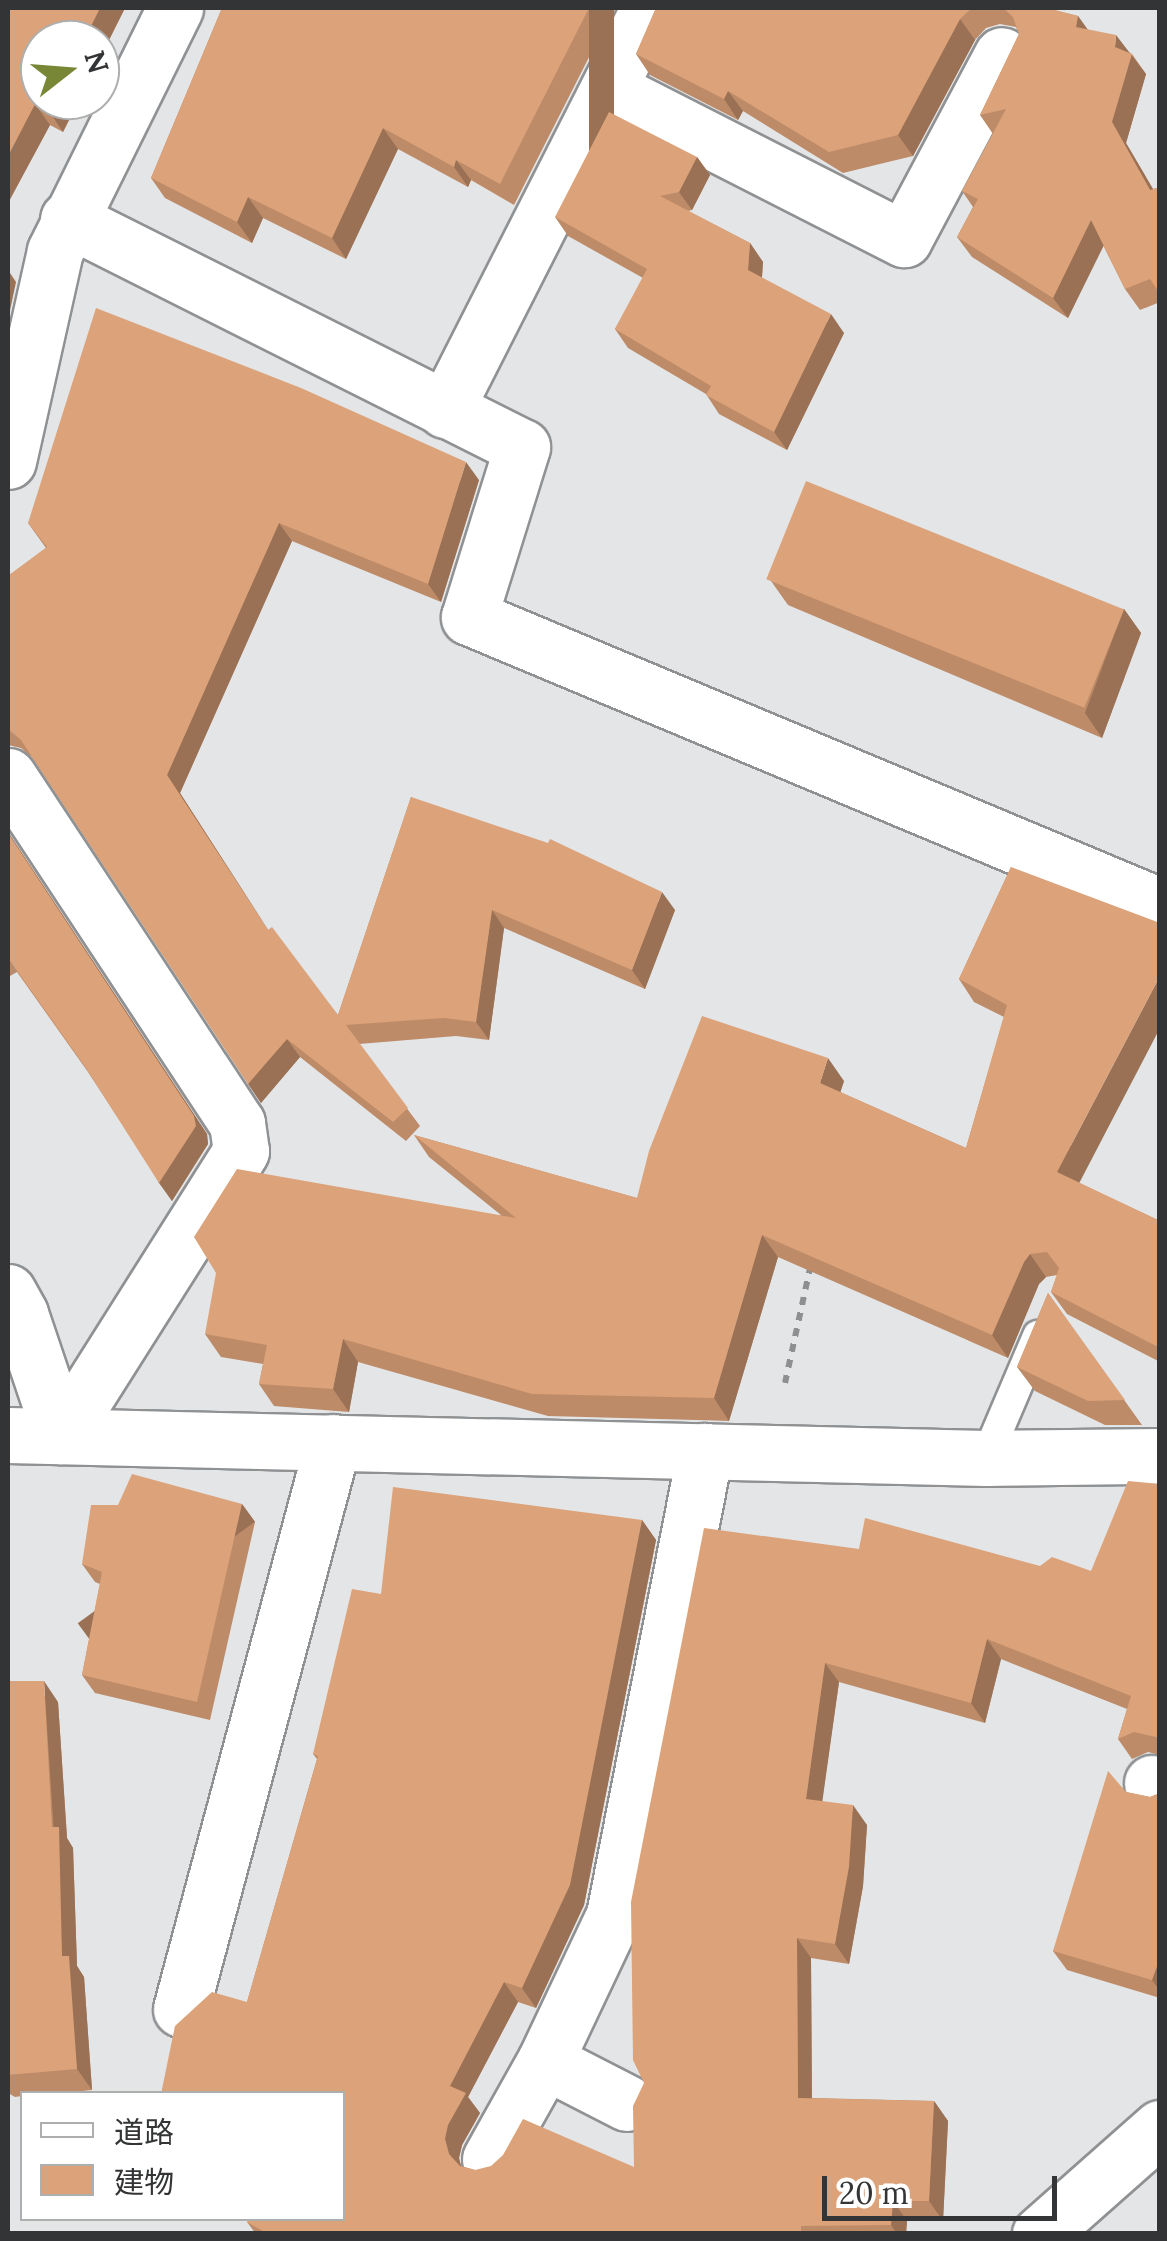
<!DOCTYPE html>
<meta charset="utf-8">
<style>
body{margin:0}
#map{position:relative;width:1167px;height:2241px;overflow:hidden;background:#e3e5e7;font-family:Lora,"Noto Sans JP",serif}
div>[style]{position:absolute}
.path>*{height:6px;margin-top:-3px;transform-origin:0;background:repeating-linear-gradient(90deg,#8d8f90 0 8px,transparent 0 16px)}
.roads{filter:drop-shadow(2px 0 #8f9193) drop-shadow(-2px 0 #8f9193) drop-shadow(0 2px #8f9193) drop-shadow(0 -2px #8f9193)}
.service>*{height:30px;margin:-15px;padding:0 15px;transform-origin:15px;border-radius:15px;background:#fff}
.minor>*{height:55px;margin:-27.5px;padding:0 27.5px;transform-origin:27.5px;border-radius:27.5px;background:#fff}
.tertiary>*{height:55px;margin:-27.5px;padding:0 27.5px;transform-origin:27.5px;border-radius:27.5px;background:#fff}
.wall>*{inset:0;background:#bd8b68}
.shaded-wall>*{inset:0;background:#9a7155;transform-origin:0 0}
.building>*{inset:0;background:#dca279;transform-origin:0 0}
span{translate:-50% -50%;white-space:nowrap;text-align:center;line-height:1.15;-webkit-text-stroke:8px #fff;paint-order:stroke}
.frame{position:absolute;inset:0;border:10px solid #333435;pointer-events:none}
.legend{position:absolute;left:20px;top:2091px;width:325px;height:130px;box-sizing:border-box;background:#fff;border:2px solid #adaeae;margin:0;padding:12px 18px;list-style:none;font-size:30px;color:#333435}
.legend li{display:flex;align-items:center;gap:20px;height:50px}
.legend b{width:50px;border:2px solid #adaeae}
.north{position:absolute;left:20px;top:20px;width:100px;height:100px;box-sizing:border-box;background:#fff;border:2px solid #adaeae;border-radius:50%;rotate:73deg;font-size:28px;font-weight:700;line-height:40px;text-align:center;color:#333435}
.north::after{content:'';display:block;margin:auto;width:35px;height:45px;background:#788736;clip-path:polygon(50% 0,100% 100%,50% 72%,0 100%)}
.scale{position:absolute;left:822px;top:2176px;width:235px;height:45px;box-sizing:border-box;border:5px solid #333435;border-top:0;padding-left:12px;font-size:30px;line-height:35px;white-space:nowrap;color:#333435;-webkit-text-stroke:8px #fff;paint-order:stroke}
</style>
<div id="map">
<div class="path">
<div style="left:785px;top:1383px;width:122px;rotate:-77.7deg"></div>
</div>
<div class="roads">
<div class="service">
<div style="left:986px;top:1458px;width:133px;rotate:-66.9deg"></div>
</div>
<div class="minor">
<div style="left:609px;top:89px;width:331px;rotate:27deg"></div>
<div style="left:904px;top:239px;width:208px;rotate:-62deg"></div>
<div style="left:68px;top:219px;width:508px;rotate:26.67deg"></div>
<div style="left:522px;top:447px;width:178px;rotate:107.3deg"></div>
<div style="left:469px;top:617px;width:749px;rotate:22.7deg"></div>
<div style="left:445px;top:410px;width:451px;rotate:-63.1deg"></div>
<div style="left:8px;top:461px;width:215px;rotate:-77.4deg"></div>
<div style="left:55px;top:251px;width:271px;rotate:-63.7deg"></div>
<div style="left:8px;top:776px;width:416px;rotate:56.6deg"></div>
<div style="left:237px;top:1123px;width:28px;rotate:82deg"></div>
<div style="left:241px;top:1151px;width:337px;rotate:122.3deg"></div>
<div style="left:8px;top:1292px;width:25px;rotate:61deg"></div>
<div style="left:20px;top:1314px;width:129px;rotate:71.4deg"></div>
<div style="left:8px;top:1435px;width:978px;rotate:1.35deg"></div>
<div style="left:986px;top:1458px;width:174px;rotate:-0.7deg"></div>
<div style="left:1152px;top:1783px;width:9px;rotate:21deg"></div>
<div style="left:181px;top:2009px;width:587px;rotate:-74.99deg"></div>
<div style="left:545px;top:2061px;width:92px;rotate:27.1deg"></div>
<div style="left:490px;top:2159px;width:112px;rotate:-60.7deg"></div>
<div style="left:545px;top:2061px;width:161px;rotate:-64.7deg"></div>
<div style="left:614px;top:1915px;width:473px;rotate:-78.9deg"></div>
</div>
<div class="tertiary">
<div style="left:1040px;top:2234px;width:160px;rotate:-41.5deg"></div>
</div>
</div>
<div class="wall">
<div style="clip-path:polygon(8px 8px,125px 8px,100px 58px,100px 40px,40px 100px,79px 100px,63px 132px,50px 125px,8px 203px)"></div>
<div style="clip-path:polygon(222px 8px,614px 8px,514px 205px,471px 180px,468px 187px,398px 149px,346px 259px,263px 218px,252px 243px,165px 198px,151px 178px)"></div>
<div style="clip-path:polygon(656px 8px,1046px 8px,1078px 16px,1087px 29px,1132px 54px,1146px 74px,1126px 143px,1153px 189px,1160px 187px,1160px 302px,1140px 310px,1125px 289px,1103px 245px,1068px 318px,972px 257px,957px 237px,973px 207px,962px 191px,993px 134px,980px 115px,1019px 34px,1016px 27px,1000px 24px,986px 28px,975px 40px,913px 156px,843px 173px,743px 111px,738px 120px,650px 75px,636px 54px)"></div>
<div style="clip-path:polygon(697px 157px,710px 175px,692px 210px,688px 211px,750px 243px,763px 262px,762px 278px,844px 333px,787px 450px,719px 414px,706px 394px,628px 348px,615px 329px,643px 278px,568px 236px,555px 217px)"></div>
<div style="clip-path:polygon(479px 480px,441px 602px,292px 541px,180px 793px,268px 930px,338px 1015px,411px 797px,675px 910px,645px 989px,504px 928px,489px 1040px,456px 1036px,359px 1044px,420px 1126px,406px 1141px,300px 1057px,261px 1103px,32px 757px,21px 748px,8px 745px,8px 576px,46px 548px,28px 523px)"></div>
<div style="clip-path:polygon(771px 581px,1124px 609px,1141px 633px,1102px 738px,788px 605px)"></div>
<div style="clip-path:polygon(8px 832px,207px 1134px,208px 1144px,172px 1201px,88px 1072px,17px 972px,10px 976px,8px 973px)"></div>
<div style="clip-path:polygon(1011px 867px,1079px 1183px,1160px 1221px,1160px 1362px,1067px 1314px,1051px 1292px,1057px 1275px,1046px 1277px,1039px 1284px,1008px 1358px,778px 1257px,729px 1421px,548px 1416px,358px 1362px,349px 1412px,274px 1406px,259px 1384px,263px 1364px,221px 1357px,205px 1334px,501px 1215px,429px 1157px,414px 1135px,637px 1198px,844px 1081px,840px 1092px,966px 1148px,1004px 1017px,974px 1002px,959px 979px)"></div>
<div style="clip-path:polygon(1048px 1293px,1142px 1425px,1105px 1425px,1035px 1391px,1017px 1367px)"></div>
<div style="clip-path:polygon(1160px 1484px,1160px 1755px,1148px 1752px,1132px 1759px,1118px 1739px,1127px 1709px,1001px 1659px,985px 1723px,839px 1682px,822px 1801px,867px 1825px,863px 1886px,849px 1964px,811px 1958px,812px 2098px,934px 2101px,948px 2121px,943px 2221px,907px 2221px,906px 2234px,256px 2234px,247px 2222px,342px 2218px,247px 2002px,317px 1759px,313px 1754px,381px 1594px,642px 1520px,656px 1540px,584px 1905px,536px 2008px,518px 2002px,468px 2097px,480px 2113px,462px 2145px,459px 2158px,461px 2166px,475px 2170px,634px 2167px,644px 2083px,859px 1549px,1091px 1571px)"></div>
<div style="clip-path:polygon(242px 1504px,255px 1522px,210px 1720px,95px 1693px,82px 1675px,100px 1584px,95px 1582px,82px 1564px)"></div>
<div style="clip-path:polygon(8px 1681px,58px 1702px,67px 1838px,73px 1848px,77px 1966px,84px 1977px,92px 2090px,54px 2094px,22px 2094px,22px 2096px,15px 2097px,8px 2093px)"></div>
<div style="clip-path:polygon(1126px 1792px,1150px 1797px,1160px 1793px,1160px 1998px,1067px 1970px,1053px 1951px)"></div>
</div>
<div class="shaded-wall">
<div style="clip-path:polygon(100px 8px,125px 8px,100px 58px,100px 40px,84px 40px)"></div>
<div style="left:589px;top:8px;width:25px;height:197px"></div>
<div style="clip-path:polygon(1078px 16px,1093px 37px,1076px 27px)"></div>
<div style="clip-path:polygon(960px 19px,975px 40px,913px 156px,898px 135px)"></div>
<div style="clip-path:polygon(1116px 35px,1146px 74px,1126px 143px,1160px 201px,1150px 190px,1112px 122px,1115px 47px)"></div>
<div style="clip-path:polygon(728px 91px,743px 111px,738px 120px,724px 99px)"></div>
<div style="clip-path:polygon(54px 100px,79px 100px,63px 132px,49px 111px)"></div>
<div style="clip-path:polygon(35px 104px,50px 125px,8px 203px,8px 156px)"></div>
<div style="clip-path:polygon(383px 128px,398px 149px,346px 259px,332px 238px)"></div>
<div style="clip-path:polygon(697px 157px,710px 175px,692px 210px,679px 192px)"></div>
<div style="clip-path:polygon(456px 160px,471px 180px,468px 187px,454px 167px)"></div>
<div style="clip-path:polygon(248px 197px,263px 218px,252px 243px,237px 222px)"></div>
<div style="clip-path:polygon(1091px 220px,1106px 241px,1068px 318px,1053px 298px)"></div>
<div style="clip-path:polygon(750px 243px,763px 262px,761px 289px,748px 270px)"></div>
<div style="clip-path:polygon(8px 270px,16px 282px,8px 320px)"></div>
<div style="clip-path:polygon(831px 314px,844px 333px,787px 450px,774px 432px)"></div>
<div style="clip-path:polygon(466px 462px,479px 480px,441px 602px,428px 584px)"></div>
<div style="clip-path:polygon(279px 523px,292px 541px,180px 793px,280px 948px,167px 775px)"></div>
<div style="clip-path:polygon(1124px 609px,1141px 633px,1102px 738px,1085px 713px)"></div>
<div style="clip-path:polygon(8px 832px,207px 1134px,208px 1144px,172px 1201px,159px 1183px)"></div>
<div style="clip-path:polygon(662px 892px,675px 910px,645px 989px,632px 970px)"></div>
<div style="clip-path:polygon(492px 910px,504px 928px,489px 1040px,476px 1022px)"></div>
<div style="clip-path:polygon(1160px 976px,1160px 1028px,1073px 1195px,1057px 1172px)"></div>
<div style="clip-path:polygon(287px 1039px,300px 1057px,261px 1103px,248px 1084px)"></div>
<div style="clip-path:polygon(828px 1058px,844px 1081px,836px 1106px,820px 1083px)"></div>
<div style="clip-path:polygon(762px 1235px,778px 1257px,729px 1421px,714px 1398px)"></div>
<div style="clip-path:polygon(1030px 1254px,1046px 1277px,1039px 1284px,1008px 1358px,992px 1335px,1024px 1262px)"></div>
<div style="clip-path:polygon(343px 1339px,358px 1362px,349px 1412px,333px 1389px)"></div>
<div style="left:242px;top:1504px;width:22px;height:203px;rotate:54deg"></div>
<div style="clip-path:polygon(642px 1520px,656px 1540px,584px 1905px,536px 2008px,522px 1988px)"></div>
<div style="clip-path:polygon(987px 1639px,1001px 1659px,985px 1723px,971px 1703px)"></div>
<div style="clip-path:polygon(825px 1663px,839px 1682px,820px 1818px,806px 1799px)"></div>
<div style="clip-path:polygon(44px 1681px,58px 1702px,67px 1838px,73px 1848px,77px 1966px,84px 1977px,92px 2090px,77px 2069px,62px 1956px)"></div>
<div style="clip-path:polygon(853px 1805px,867px 1825px,863px 1886px,849px 1964px,835px 1944px)"></div>
<div style="clip-path:polygon(797px 1938px,811px 1958px,812px 2118px,798px 2098px)"></div>
<div style="clip-path:polygon(1160px 1958px,1160px 1991px,1152px 1980px)"></div>
<div style="clip-path:polygon(504px 1982px,518px 2002px,468px 2097px,480px 2113px,462px 2145px,459px 2158px,463px 2174px,449px 2154px,445px 2139px,450px 2086px)"></div>
<div style="clip-path:polygon(934px 2101px,948px 2121px,943px 2221px,929px 2201px)"></div>
<div style="clip-path:polygon(893px 2201px,907px 2221px,906px 2234px,897px 2234px,891px 2225px)"></div>
</div>
<div class="building">
<div style="clip-path:polygon(8px 8px,100px 8px,84px 40px,40px 40px,40px 100px,54px 100px,49px 111px,35px 104px,8px 156px)"></div>
<div style="clip-path:polygon(222px 8px,589px 8px,500px 184px,456px 160px,454px 167px,383px 128px,332px 238px,248px 197px,237px 222px,151px 178px)"></div>
<div style="clip-path:polygon(656px 8px,972px 8px,960px 19px,898px 135px,829px 152px,728px 91px,724px 99px,636px 54px)"></div>
<div style="clip-path:polygon(1003px 8px,1046px 8px,1078px 16px,1076px 27px,1116px 35px,1115px 47px,1132px 54px,1112px 122px,1150px 190px,1160px 187px,1160px 294px,1150px 279px,1125px 289px,1091px 220px,1053px 298px,957px 237px,978px 199px,962px 191px,1006px 109px,980px 115px,1019px 34px,1013px 17px)"></div>
<div style="clip-path:polygon(609px 112px,697px 157px,679px 192px,660px 196px,750px 243px,748px 270px,831px 314px,774px 432px,706px 395px,711px 386px,615px 329px,647px 269px,555px 217px)"></div>
<div style="clip-path:polygon(96px 308px,301px 388px,466px 462px,428px 584px,279px 523px,167px 775px,268px 930px,272px 927px,338px 1015px,411px 797px,548px 843px,550px 839px,662px 892px,632px 970px,492px 910px,476px 1022px,444px 1018px,346px 1025px,408px 1108px,393px 1122px,287px 1039px,248px 1084px,21px 740px,8px 729px,8px 576px,47px 547px,28px 523px)"></div>
<div style="left:806px;top:481px;width:343px;height:106px;rotate:22deg"></div>
<div style="clip-path:polygon(8px 833px,194px 1116px,196px 1126px,159px 1183px,86px 1068px,8px 958px)"></div>
<div style="clip-path:polygon(1011px 867px,1160px 923px,1160px 976px,1057px 1172px,1160px 1221px,1160px 1348px,1051px 1292px,1059px 1268px,1047px 1252px,1030px 1254px,1024px 1262px,992px 1335px,762px 1235px,714px 1398px,532px 1394px,343px 1339px,333px 1389px,259px 1384px,267px 1345px,205px 1334px,216px 1273px,194px 1237px,237px 1169px,516px 1218px,414px 1135px,637px 1198px,649px 1151px,702px 1016px,828px 1058px,820px 1083px,966px 1148px,1007px 1005px,959px 979px)"></div>
<div style="clip-path:polygon(1048px 1293px,1125px 1400px,1088px 1401px,1017px 1367px)"></div>
<div style="clip-path:polygon(132px 1474px,242px 1504px,197px 1702px,82px 1675px,102px 1572px,82px 1564px,91px 1505px,118px 1505px)"></div>
<div style="clip-path:polygon(1128px 1481px,1160px 1484px,1160px 1738px,1134px 1732px,1118px 1739px,1131px 1696px,987px 1639px,971px 1703px,825px 1663px,806px 1799px,853px 1805px,849px 1867px,835px 1944px,797px 1938px,798px 2098px,934px 2101px,929px 2201px,893px 2201px,891px 2225px,801px 2226px,801px 2234px,268px 2234px,247px 2222px,249px 2218px,342px 2218px,342px 2094px,161px 2094px,175px 2026px,212px 1992px,247px 2002px,318px 1756px,313px 1754px,352px 1589px,381px 1594px,393px 1487px,642px 1520px,570px 1885px,522px 1988px,504px 1982px,450px 2086px,466px 2093px,448px 2125px,445px 2139px,449px 2154px,460px 2166px,475px 2170px,491px 2166px,503px 2155px,523px 2119px,634px 2167px,633px 2106px,644px 2083px,633px 2060px,631px 1902px,704px 1528px,859px 1549px,865px 1518px,1040px 1566px,1052px 1557px,1091px 1571px)"></div>
<div style="clip-path:polygon(8px 1681px,44px 1681px,52px 1827px,59px 1827px,62px 1956px,69px 1956px,77px 2069px,8px 2075px)"></div>
<div style="clip-path:polygon(1108px 1771px,1126px 1792px,1150px 1797px,1160px 1793px,1160px 1958px,1152px 1980px,1053px 1951px)"></div>
</div>
<div class="frame"></div>
<ul class="legend">
<li><b style="height:12px;background:#fff"></b>道路</li>
<li><b style="height:28px;background:#dca279"></b>建物</li>
</ul>
<div class="north">N</div>
<div class="scale">20 m</div>
</div>
